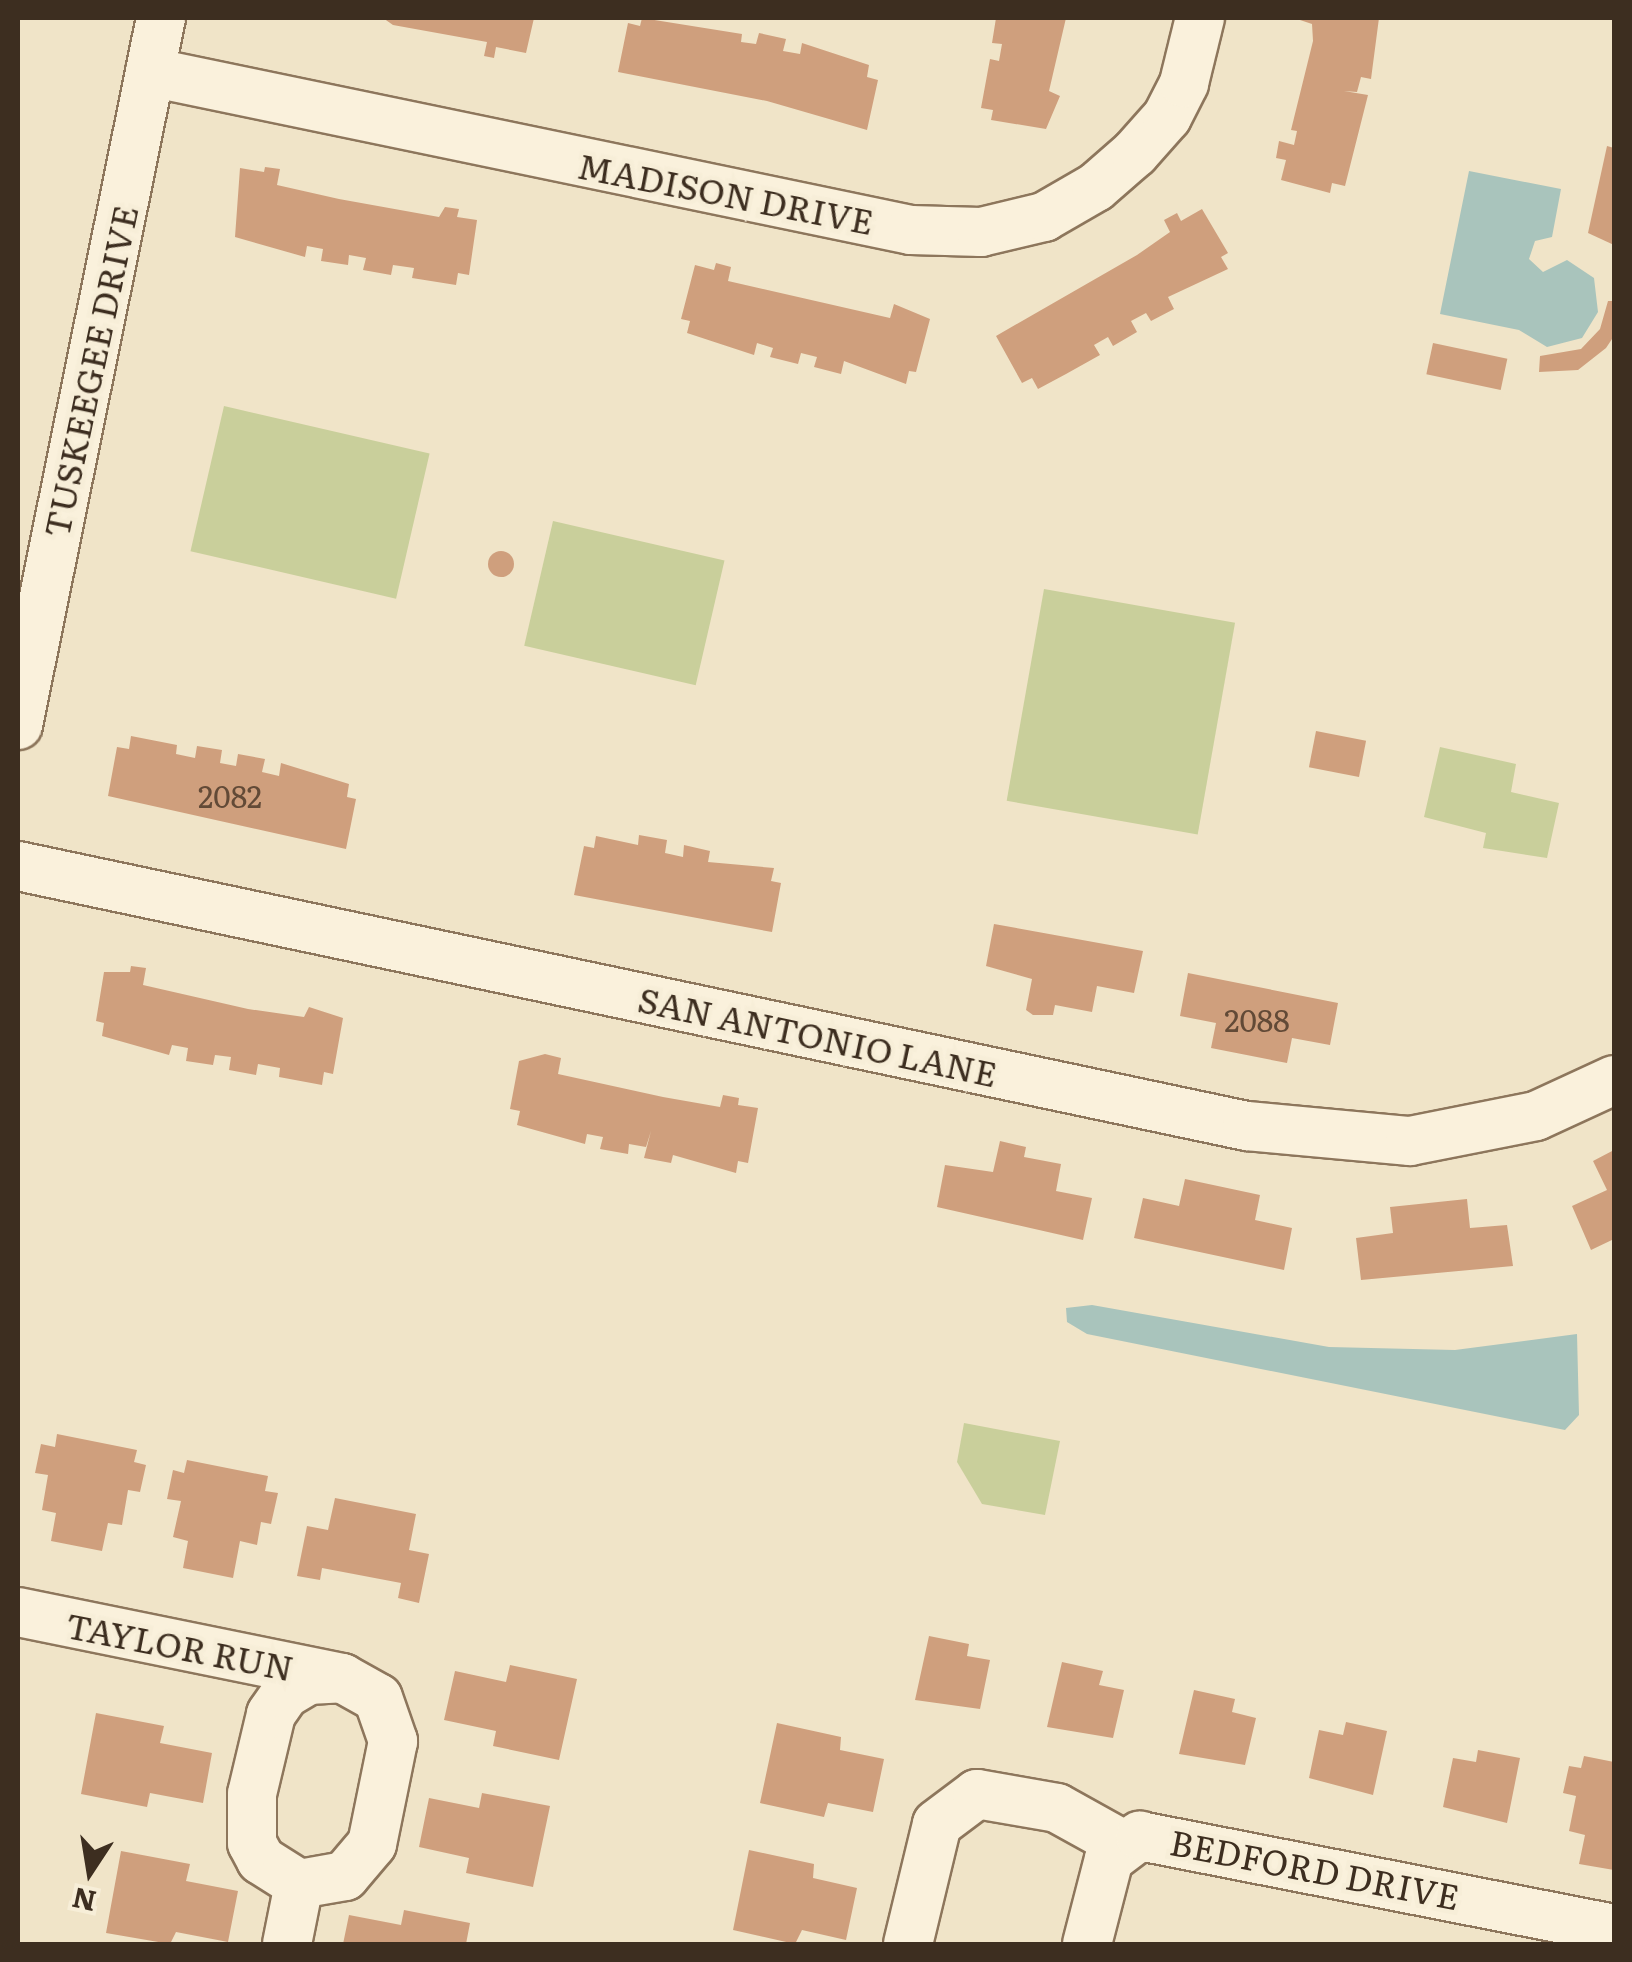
<!DOCTYPE html>
<style>
body{margin:0}
#map{position:relative;width:1632px;height:1962px;overflow:hidden;background:#f0e4c8;font-family:Literata,serif}
div>[style]{position:absolute}
.green>*{inset:0;background:#c9cf9b;transform-origin:0 0}
.water>*{inset:0;background:#a9c4bc}
.building>*{inset:0;background:#cf9f7d;transform-origin:0 0}
.round{border-radius:50%}
.roads{filter:drop-shadow(2px 0 #8d765c) drop-shadow(-2px 0 #8d765c) drop-shadow(0 2px #8d765c) drop-shadow(0 -2px #8d765c)}
.minor>*{height:48px;margin:-24px;padding:0 24px;transform-origin:24px;border-radius:24px;background:#faf1dc}
span{translate:-50% -50%;white-space:nowrap;text-align:center;line-height:1.15;-webkit-text-stroke:9px #f7eed8;paint-order:stroke}
.number-label{font-size:30px;color:#624a37}
.number-label span{-webkit-text-stroke-width:0}
.street-label{font-size:35px;color:#3d2e20}
.frame{position:absolute;inset:0;border:20px solid #3d2e20;pointer-events:none}
.north{position:absolute;left:40px;top:1822px;width:100px;height:100px;-webkit-text-stroke:8px #f7eed8;paint-order:stroke;rotate:192deg;font-size:28px;font-weight:700;line-height:40px;text-align:center;color:#3d2e20}
.north::after{content:'';display:block;margin:auto;width:35px;height:45px;background:#3d2e20;clip-path:polygon(50% 0,100% 100%,50% 72%,0 100%)}
</style>
<div id="map">
<div class="green">
<div style="left:224px;top:406px;width:211px;height:149px;rotate:13deg"></div>
<div style="left:553px;top:521px;width:176px;height:128px;rotate:13deg"></div>
<div style="left:1044px;top:589px;width:194px;height:215px;rotate:10deg"></div>
<div style="clip-path:polygon(1440px 747px,1516px 764px,1511px 792px,1559px 803px,1547px 858px,1483px 848px,1486px 833px,1424px 817px)"></div>
<div style="clip-path:polygon(964px 1423px,1060px 1441px,1045px 1515px,982px 1504px,957px 1462px)"></div>
</div>
<div class="water">
<div style="clip-path:polygon(1469px 171px,1561px 189px,1552px 237px,1535px 241px,1529px 259px,1543px 272px,1567px 260px,1594px 278px,1598px 312px,1582px 338px,1547px 347px,1519px 330px,1440px 314px)"></div>
<div style="clip-path:polygon(1092px 1305px,1329px 1347px,1455px 1350px,1577px 1334px,1579px 1415px,1565px 1430px,1087px 1334px,1067px 1322px,1066px 1308px)"></div>
</div>
<div class="building">
<div style="clip-path:polygon(383px 18px,534px 18px,526px 53px,496px 47px,494px 58px,484px 56px,487px 42px,393px 25px)"></div>
<div style="clip-path:polygon(642px 18px,742px 34px,741px 42px,756px 44px,759px 33px,786px 39px,783px 51px,800px 54px,802px 43px,869px 65px,867px 77px,878px 80px,867px 130px,767px 101px,618px 72px,628px 23px,640px 26px)"></div>
<div style="clip-path:polygon(996px 18px,1066px 18px,1049px 91px,1060px 96px,1046px 129px,991px 120px,993px 110px,981px 108px,990px 59px,999px 61px,1002px 44px,992px 43px)"></div>
<div style="clip-path:polygon(1294px 18px,1379px 18px,1371px 79px,1361px 77px,1357px 92px,1344px 91px,1368px 95px,1345px 186px,1332px 183px,1330px 193px,1281px 180px,1286px 160px,1276px 158px,1279px 141px,1294px 145px,1297px 131px,1291px 130px,1313px 41px,1312px 24px)"></div>
<div style="clip-path:polygon(1607px 146px,1614px 148px,1614px 245px,1588px 233px)"></div>
<div style="clip-path:polygon(265px 167px,280px 169px,277px 185px,339px 199px,439px 217px,445px 207px,459px 209px,457px 217px,477px 220px,469px 275px,458px 273px,456px 285px,412px 278px,414px 268px,393px 265px,391px 275px,363px 270px,366px 258px,349px 255px,348px 265px,321px 261px,323px 249px,307px 246px,305px 257px,235px 237px,240px 168px,264px 172px)"></div>
<div style="clip-path:polygon(1202px 209px,1228px 253px,1221px 257px,1228px 269px,1168px 297px,1174px 309px,1151px 321px,1146px 313px,1131px 321px,1137px 332px,1113px 346px,1108px 337px,1094px 345px,1100px 355px,1066px 374px,1038px 389px,1032px 378px,1022px 383px,996px 336px,1137px 255px,1170px 232px,1164px 220px,1177px 213px,1181px 221px)"></div>
<div style="clip-path:polygon(716px 263px,731px 267px,728px 281px,890px 318px,894px 304px,930px 319px,916px 372px,909px 371px,906px 384px,844px 361px,841px 374px,814px 367px,817px 357px,801px 353px,798px 364px,770px 357px,773px 348px,757px 343px,754px 355px,687px 333px,690px 321px,681px 319px,695px 265px,714px 270px)"></div>
<div style="clip-path:polygon(1608px 301px,1614px 301px,1614px 336px,1606px 348px,1578px 370px,1539px 372px,1540px 356px,1581px 349px,1600px 329px)"></div>
<div style="left:1433px;top:343px;width:76px;height:32px;rotate:12deg"></div>
<div class="round" style="left:488px;top:551px;width:26px;height:26px"></div>
<div style="left:1316px;top:731px;width:51px;height:37px;rotate:11deg"></div>
<div style="clip-path:polygon(131px 736px,177px 745px,176px 754px,195px 758px,197px 746px,222px 750px,220px 763px,236px 766px,238px 754px,265px 759px,262px 772px,279px 776px,281px 763px,349px 784px,347px 797px,356px 799px,346px 849px,108px 796px,117px 747px,129px 749px)"></div>
<div style="clip-path:polygon(639px 835px,667px 840px,665px 853px,683px 857px,684px 845px,710px 851px,708px 862px,774px 868px,771px 881px,781px 883px,772px 932px,574px 895px,584px 846px,594px 848px,596px 836px,638px 845px)"></div>
<div style="clip-path:polygon(994px 924px,1143px 951px,1134px 993px,1097px 986px,1092px 1012px,1055px 1005px,1053px 1015px,1033px 1015px,1026px 1010px,1032px 979px,986px 966px)"></div>
<div style="clip-path:polygon(131px 966px,146px 968px,143px 985px,248px 1009px,304px 1017px,309px 1007px,343px 1018px,333px 1074px,324px 1072px,322px 1085px,279px 1077px,280px 1068px,258px 1064px,256px 1075px,229px 1070px,231px 1057px,215px 1055px,213px 1065px,186px 1061px,188px 1048px,172px 1045px,169px 1055px,102px 1036px,104px 1023px,96px 1021px,104px 972px,130px 972px)"></div>
<div style="clip-path:polygon(1188px 973px,1338px 1003px,1330px 1045px,1292px 1038px,1287px 1063px,1211px 1048px,1216px 1023px,1180px 1016px)"></div>
<div style="clip-path:polygon(545px 1054px,561px 1058px,558px 1074px,663px 1097px,720px 1107px,723px 1095px,739px 1098px,738px 1105px,758px 1108px,748px 1163px,738px 1161px,736px 1173px,673px 1155px,671px 1163px,644px 1158px,651px 1131px,646px 1147px,629px 1144px,628px 1154px,600px 1149px,603px 1137px,587px 1134px,585px 1144px,517px 1125px,520px 1111px,510px 1109px,519px 1061px)"></div>
<div style="clip-path:polygon(1000px 1141px,1026px 1147px,1024px 1157px,1061px 1164px,1056px 1191px,1092px 1198px,1083px 1240px,937px 1207px,945px 1165px,993px 1172px)"></div>
<div style="clip-path:polygon(1614px 1150px,1614px 1239px,1591px 1250px,1572px 1206px,1607px 1190px,1593px 1161px)"></div>
<div style="clip-path:polygon(1185px 1179px,1260px 1195px,1255px 1220px,1292px 1228px,1284px 1270px,1134px 1238px,1143px 1198px,1179px 1206px)"></div>
<div style="clip-path:polygon(1467px 1199px,1470px 1228px,1507px 1225px,1513px 1266px,1361px 1280px,1356px 1238px,1393px 1233px,1390px 1207px)"></div>
<div style="clip-path:polygon(57px 1434px,137px 1450px,134px 1462px,146px 1465px,140px 1492px,128px 1490px,122px 1525px,108px 1523px,102px 1551px,51px 1541px,56px 1513px,42px 1510px,48px 1475px,35px 1473px,41px 1444px,55px 1447px)"></div>
<div style="clip-path:polygon(187px 1460px,268px 1476px,265px 1491px,278px 1493px,271px 1524px,261px 1522px,257px 1545px,240px 1541px,233px 1578px,183px 1568px,188px 1541px,173px 1537px,181px 1501px,167px 1499px,173px 1470px,184px 1473px)"></div>
<div style="clip-path:polygon(335px 1498px,416px 1514px,409px 1550px,429px 1554px,419px 1603px,398px 1598px,401px 1583px,322px 1568px,320px 1580px,297px 1576px,307px 1526px,328px 1530px)"></div>
<div style="clip-path:polygon(929px 1636px,969px 1644px,967px 1656px,990px 1660px,980px 1709px,915px 1700px)"></div>
<div style="clip-path:polygon(1062px 1662px,1103px 1671px,1099px 1685px,1124px 1690px,1113px 1738px,1047px 1727px)"></div>
<div style="clip-path:polygon(510px 1665px,577px 1679px,559px 1760px,493px 1746px,496px 1731px,444px 1720px,455px 1671px,506px 1682px)"></div>
<div style="clip-path:polygon(1194px 1690px,1235px 1699px,1232px 1712px,1256px 1718px,1245px 1765px,1179px 1754px)"></div>
<div style="clip-path:polygon(96px 1713px,164px 1726px,160px 1743px,212px 1753px,203px 1803px,150px 1793px,147px 1807px,81px 1794px)"></div>
<div style="clip-path:polygon(1346px 1722px,1387px 1731px,1373px 1795px,1309px 1778px,1319px 1730px,1343px 1735px)"></div>
<div style="clip-path:polygon(777px 1723px,841px 1737px,840px 1750px,884px 1759px,873px 1812px,828px 1803px,824px 1817px,760px 1803px)"></div>
<div style="clip-path:polygon(1478px 1750px,1520px 1758px,1507px 1823px,1443px 1807px,1453px 1758px,1476px 1762px)"></div>
<div style="clip-path:polygon(1584px 1756px,1614px 1762px,1614px 1870px,1579px 1864px,1585px 1835px,1569px 1831px,1576px 1796px,1563px 1793px,1569px 1766px,1581px 1768px)"></div>
<div style="clip-path:polygon(482px 1793px,550px 1806px,533px 1887px,466px 1873px,469px 1858px,419px 1847px,429px 1798px,479px 1808px)"></div>
<div style="clip-path:polygon(749px 1850px,814px 1864px,813px 1878px,857px 1888px,846px 1940px,802px 1930px,795px 1944px,733px 1930px)"></div>
<div style="clip-path:polygon(121px 1851px,190px 1864px,186px 1881px,238px 1891px,228px 1942px,176px 1932px,170px 1944px,106px 1933px)"></div>
<div style="clip-path:polygon(404px 1910px,470px 1923px,466px 1944px,343px 1944px,349px 1915px,401px 1925px)"></div>
</div>
<div class="roads">
<div class="minor">
<div style="left:150px;top:72px;width:777px;rotate:11.73deg"></div>
<div style="left:911px;top:230px;width:70px;rotate:1.6deg"></div>
<div style="left:981px;top:232px;width:65px;rotate:-13.4deg"></div>
<div style="left:1044px;top:217px;width:60px;rotate:-30deg"></div>
<div style="left:1096px;top:187px;width:52px;rotate:-41.1deg"></div>
<div style="left:1135px;top:153px;width:48px;rotate:-48.4deg"></div>
<div style="left:1167px;top:117px;width:38px;rotate:-63deg"></div>
<div style="left:1184px;top:83px;width:67px;rotate:-76.2deg"></div>
<div style="left:18px;top:725px;width:721px;rotate:-78.57deg"></div>
<div style="left:18px;top:866px;width:1256px;rotate:11.95deg"></div>
<div style="left:1247px;top:1126px;width:164px;rotate:5.3deg"></div>
<div style="left:1410px;top:1141px;width:128px;rotate:-11.2deg"></div>
<div style="left:1536px;top:1116px;width:86px;rotate:-24.8deg"></div>
<div style="left:18px;top:1612px;width:331px;rotate:11.5deg"></div>
<div style="left:342px;top:1678px;width:41px;rotate:29.1deg"></div>
<div style="left:378px;top:1698px;width:46px;rotate:70.8deg"></div>
<div style="left:393px;top:1741px;width:105px;rotate:101.5deg"></div>
<div style="left:372px;top:1844px;width:42px;rotate:130.2deg"></div>
<div style="left:345px;top:1876px;width:47px;rotate:170.1deg"></div>
<div style="left:299px;top:1884px;width:45px;rotate:-147.7deg"></div>
<div style="left:261px;top:1860px;width:19px;rotate:-118deg"></div>
<div style="left:252px;top:1843px;width:49px;rotate:-90deg"></div>
<div style="left:252px;top:1794px;width:82px;rotate:-76.6deg"></div>
<div style="left:271px;top:1714px;width:24px;rotate:-55deg"></div>
<div style="left:285px;top:1694px;width:27px;rotate:-31deg"></div>
<div style="left:308px;top:1680px;width:34px;rotate:-3deg"></div>
<div style="left:287px;top:1944px;width:61px;rotate:-78.7deg"></div>
<div style="left:908px;top:1944px;width:123px;rotate:-76.4deg"></div>
<div style="left:937px;top:1824px;width:50px;rotate:-36.9deg"></div>
<div style="left:977px;top:1794px;width:81px;rotate:9.9deg"></div>
<div style="left:1057px;top:1808px;width:74px;rotate:29deg"></div>
<div style="left:1087px;top:1944px;width:88px;rotate:-75.5deg"></div>
<div style="left:1109px;top:1859px;width:39px;rotate:-37deg"></div>
<div style="left:1140px;top:1836px;width:483px;rotate:11.1deg"></div>
</div>
</div>
<div class="number-label">
<span style="left:230px;top:795px">2082</span>
<span style="left:1257px;top:1019px">2088</span>
</div>
<div class="street-label">
<span style="left:726px;top:192px;rotate:11deg">MADISON DRIVE</span>
<span style="left:89px;top:371px;rotate:-78deg">TUSKEEGEE DRIVE</span>
<span style="left:818px;top:1035px;rotate:12deg">SAN ANTONIO LANE</span>
<span style="left:180px;top:1645px;rotate:11deg">TAYLOR RUN</span>
<span style="left:1315px;top:1868px;rotate:11deg">BEDFORD DRIVE</span>
</div>
<div class="frame"></div>
<div class="north">N</div>
</div>
